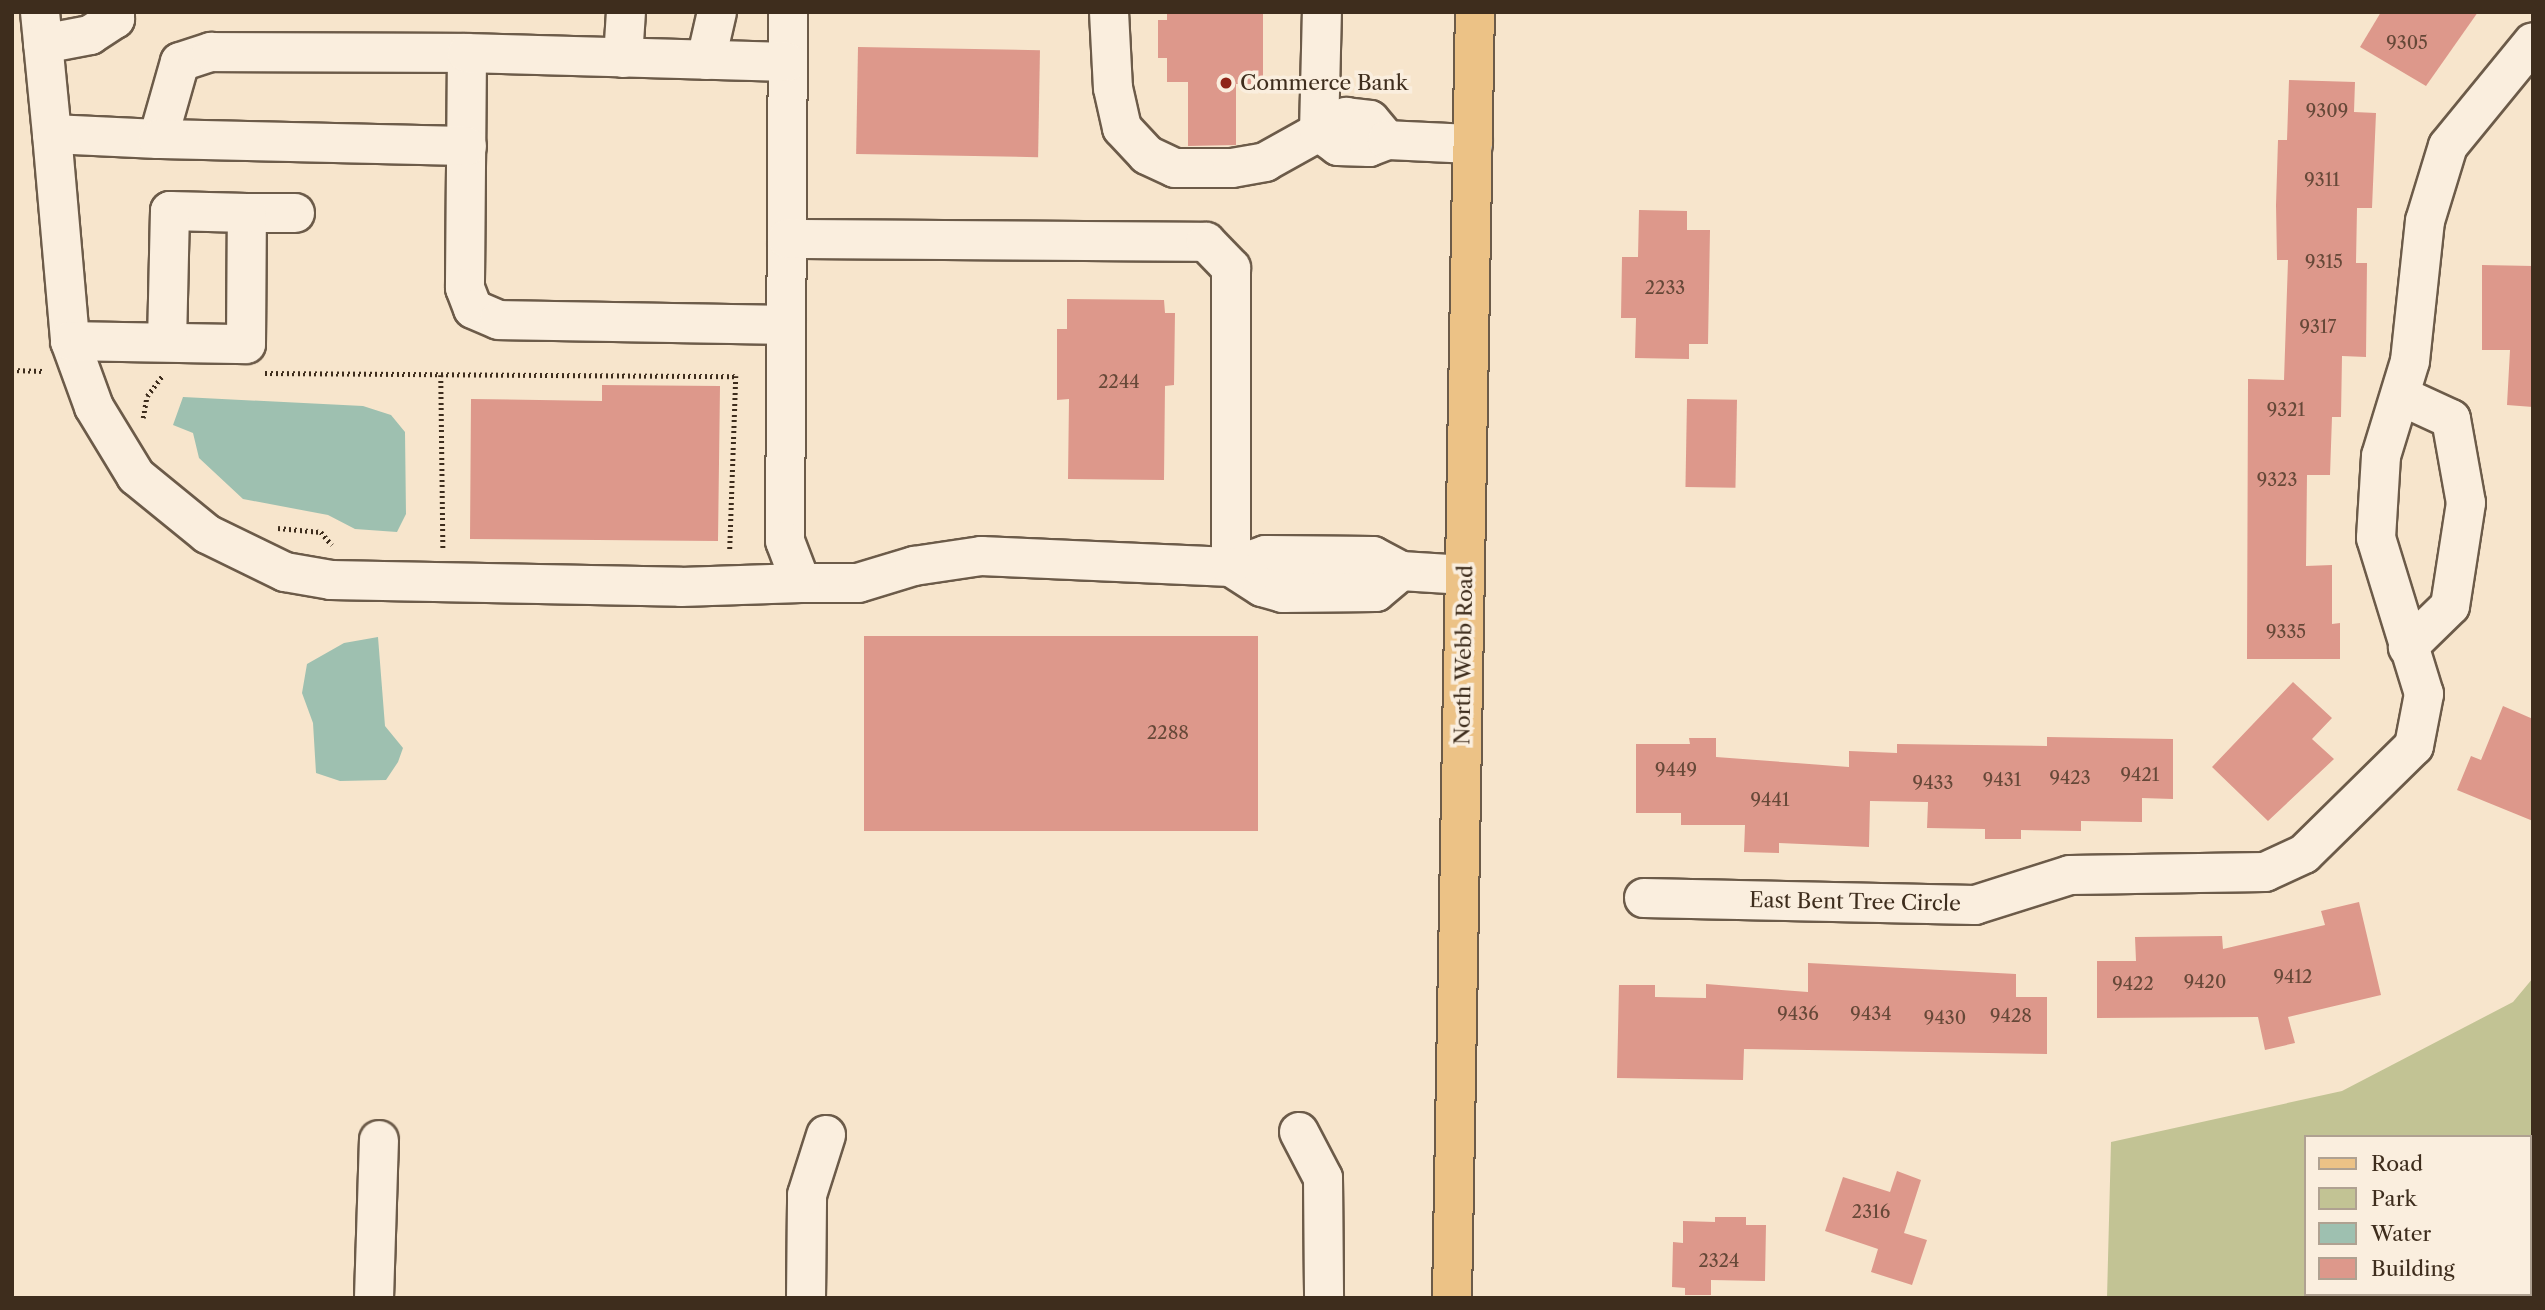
<!DOCTYPE html>
<style>
body{margin:0}
#map{position:relative;width:2545px;height:1310px;overflow:hidden;background:#f7e5cc;font-family:"Libre Caslon Text",serif}
div>[style]{position:absolute}
.green>*{inset:0;background:#c2c394}
.water>*{inset:0;background:#9ec0b0}
.building>*{inset:0;background:#dd988b;transform-origin:0 0}
.path>*{height:4.5px;margin-top:-2.25px;transform-origin:0;background:repeating-linear-gradient(90deg,#3e2d1d 0 2px,transparent 0 5.5px)}
.roads{filter:drop-shadow(2px 0 #6c5b49) drop-shadow(-2px 0 #6c5b49) drop-shadow(0 2px #6c5b49) drop-shadow(0 -2px #6c5b49)}
.minor>*{height:38px;margin:-19px;padding:0 19px;transform-origin:19px;border-radius:19px;background:#faeede}
.major>*{height:38px;margin:-19px;padding:0 19px;transform-origin:19px;border-radius:19px;background:#ecc286}
.dots>*{width:19px;height:19px;translate:-50% -50%;box-sizing:border-box;border:4px solid #faeede;border-radius:50%}
span{translate:-50% -50%;white-space:nowrap;text-align:center;line-height:1.15;-webkit-text-stroke:7px #faeede;paint-order:stroke}
.number-label{font-size:18px;color:#664838}
.number-label span{-webkit-text-stroke-width:0}
.poi-label{font-size:21px;color:#3e2d1d}
.left{translate:0 -50%;text-align:left}
.street-label{font-size:21px;color:#3e2d1d}
.frame{position:absolute;inset:0;border:14px solid #3e2d1d;pointer-events:none}
.legend{position:absolute;left:2304px;top:1135px;width:228px;height:161px;box-sizing:border-box;background:#faeede;border:2px solid #afa191;margin:0;padding:9px 12px;list-style:none;font-size:21px;color:#3e2d1d}
.legend li{display:flex;align-items:center;gap:14px;height:35px}
.legend b{width:35px;border:2px solid #afa191}
</style>
<div id="map">
<div class="green">
<div style="clip-path:polygon(evenodd,2533px 978px,2533px 1298px,2107px 1298px,2111px 1142px,2342px 1091px,2513px 1002px,2533px 978px,2305px 1137px,2529px 1137px,2529px 1294px,2305px 1294px,2305px 1137px)"></div>
</div>
<div class="water">
<div style="clip-path:polygon(183px 397px,363px 406px,391px 415px,405px 432px,406px 514px,397px 532px,355px 529px,328px 515px,243px 499px,199px 458px,193px 433px,173px 425px)"></div>
<div style="clip-path:polygon(378px 637px,385px 726px,403px 748px,398px 762px,386px 780px,340px 781px,316px 773px,313px 723px,302px 693px,307px 664px,344px 643px)"></div>
</div>
<div class="building">
<div style="clip-path:polygon(1167px 12px,1263px 12px,1263px 84px,1236px 84px,1236px 145px,1188px 146px,1188px 82px,1167px 82px,1167px 58px,1158px 58px,1158px 20px,1167px 20px)"></div>
<div style="clip-path:polygon(2381px 12px,2478px 12px,2426px 86px,2360px 47px)"></div>
<div style="left:858px;top:47px;width:182px;height:107px;rotate:1deg"></div>
<div style="clip-path:polygon(2289px 80px,2355px 82px,2354px 112px,2376px 113px,2372px 208px,2357px 208px,2356px 263px,2367px 263px,2366px 357px,2342px 356px,2341px 417px,2332px 417px,2330px 475px,2307px 475px,2306px 566px,2332px 565px,2332px 624px,2340px 623px,2340px 659px,2247px 659px,2248px 379px,2284px 380px,2288px 260px,2277px 260px,2276px 205px,2278px 140px,2287px 140px)"></div>
<div style="clip-path:polygon(1639px 210px,1687px 211px,1687px 230px,1710px 230px,1708px 344px,1689px 344px,1689px 359px,1635px 358px,1636px 318px,1621px 318px,1622px 257px,1638px 257px)"></div>
<div style="clip-path:polygon(2482px 265px,2533px 266px,2533px 407px,2507px 405px,2510px 350px,2482px 350px)"></div>
<div style="clip-path:polygon(1067px 299px,1164px 300px,1165px 313px,1175px 313px,1174px 385px,1165px 386px,1164px 480px,1068px 479px,1069px 399px,1057px 400px,1057px 329px,1067px 329px)"></div>
<div style="clip-path:polygon(602px 385px,720px 386px,718px 541px,470px 539px,471px 399px,602px 401px)"></div>
<div style="left:1687px;top:399px;width:50px;height:88px;rotate:1deg"></div>
<div style="left:864px;top:636px;width:394px;height:195px"></div>
<div style="clip-path:polygon(2293px 682px,2332px 718px,2312px 739px,2334px 759px,2268px 821px,2212px 767px)"></div>
<div style="clip-path:polygon(2503px 706px,2533px 719px,2533px 821px,2457px 790px,2471px 756px,2481px 760px)"></div>
<div style="clip-path:polygon(2047px 737px,2173px 739px,2173px 799px,2142px 798px,2142px 822px,2081px 821px,2081px 831px,2021px 830px,2021px 839px,1985px 839px,1985px 829px,1927px 828px,1928px 802px,1870px 801px,1869px 847px,1779px 843px,1779px 853px,1744px 852px,1745px 825px,1681px 825px,1681px 813px,1636px 813px,1636px 744px,1690px 744px,1689px 738px,1716px 738px,1716px 757px,1849px 767px,1849px 751px,1897px 753px,1897px 744px,2047px 746px)"></div>
<div style="clip-path:polygon(2359px 902px,2381px 995px,2288px 1017px,2295px 1043px,2265px 1050px,2258px 1017px,2097px 1018px,2097px 961px,2136px 961px,2135px 937px,2222px 936px,2223px 949px,2325px 925px,2321px 911px)"></div>
<div style="clip-path:polygon(1808px 963px,2016px 974px,2016px 997px,2047px 997px,2047px 1054px,1744px 1049px,1743px 1080px,1617px 1078px,1619px 985px,1655px 985px,1655px 997px,1706px 998px,1706px 984px,1808px 992px)"></div>
<div style="clip-path:polygon(1897px 1171px,1921px 1180px,1904px 1233px,1927px 1240px,1912px 1285px,1871px 1272px,1878px 1249px,1825px 1231px,1843px 1177px,1890px 1192px)"></div>
<div style="clip-path:polygon(1715px 1217px,1746px 1217px,1746px 1225px,1766px 1225px,1765px 1281px,1711px 1280px,1711px 1295px,1685px 1295px,1685px 1288px,1672px 1287px,1673px 1242px,1683px 1243px,1683px 1221px,1715px 1222px)"></div>
</div>
<div class="path">
<div style="left:12px;top:370px;width:31px;rotate:2deg"></div>
<div style="left:265px;top:373px;width:471px;rotate:0.4deg"></div>
<div style="left:736px;top:376px;width:175px;rotate:92deg"></div>
<div style="left:441px;top:375px;width:174px;rotate:89.3deg"></div>
<div style="left:143px;top:418px;width:22px;rotate:-80deg"></div>
<div style="left:147px;top:396px;width:25px;rotate:-53deg"></div>
<div style="left:278px;top:528px;width:43px;rotate:5.3deg"></div>
<div style="left:321px;top:532px;width:17px;rotate:50deg"></div>
</div>
<div class="roads">
<div class="minor">
<div style="left:40px;top:12px;width:123px;rotate:84.4deg"></div>
<div style="left:52px;top:134px;width:106px;rotate:2.7deg"></div>
<div style="left:158px;top:139px;width:80px;rotate:-74.1deg"></div>
<div style="left:180px;top:62px;width:33px;rotate:-18deg"></div>
<div style="left:211px;top:52px;width:256px;rotate:0.2deg"></div>
<div style="left:467px;top:53px;width:235px;rotate:90.5deg"></div>
<div style="left:465px;top:288px;width:22px;rotate:69deg"></div>
<div style="left:473px;top:309px;width:28px;rotate:23deg"></div>
<div style="left:499px;top:320px;width:287px;rotate:1deg"></div>
<div style="left:788px;top:12px;width:529px;rotate:90.32deg"></div>
<div style="left:785px;top:541px;width:45px;rotate:69.1deg"></div>
<div style="left:801px;top:583px;width:57px"></div>
<div style="left:858px;top:583px;width:59px;rotate:-16.9deg"></div>
<div style="left:914px;top:566px;width:68px;rotate:-8.5deg"></div>
<div style="left:981px;top:556px;width:250px;rotate:2.5deg"></div>
<div style="left:1231px;top:567px;width:36px;rotate:-19deg"></div>
<div style="left:1265px;top:555px;width:108px;rotate:0.5deg"></div>
<div style="left:1373px;top:556px;width:32px;rotate:28deg"></div>
<div style="left:1401px;top:571px;width:64px;rotate:3.6deg"></div>
<div style="left:1109px;top:12px;width:76px;rotate:87deg"></div>
<div style="left:1113px;top:88px;width:41px;rotate:77.3deg"></div>
<div style="left:1122px;top:128px;width:37px;rotate:47deg"></div>
<div style="left:1147px;top:155px;width:31px;rotate:25deg"></div>
<div style="left:1175px;top:168px;width:57px"></div>
<div style="left:1232px;top:168px;width:34px;rotate:-10deg"></div>
<div style="left:1265px;top:162px;width:93px;rotate:-29.1deg"></div>
<div style="left:1346px;top:117px;width:24px;rotate:7deg"></div>
<div style="left:1370px;top:120px;width:26px;rotate:50deg"></div>
<div style="left:43px;top:44px;width:48px;rotate:-10.8deg"></div>
<div style="left:90px;top:35px;width:30px;rotate:-33deg"></div>
<div style="left:115px;top:19px;width:7px;rotate:-90deg"></div>
<div style="left:467px;top:53px;width:320px;rotate:1.6deg"></div>
<div style="left:623px;top:58px;width:46px;rotate:-86.3deg"></div>
<div style="left:706px;top:60px;width:49px;rotate:-77.1deg"></div>
<div style="left:1319px;top:132px;width:24px;rotate:36deg"></div>
<div style="left:1338px;top:146px;width:31px;rotate:2deg"></div>
<div style="left:1369px;top:147px;width:19px;rotate:-21deg"></div>
<div style="left:1387px;top:140px;width:86px;rotate:2.7deg"></div>
<div style="left:1319px;top:132px;width:120px;rotate:-88.6deg"></div>
<div style="left:52px;top:134px;width:208px;rotate:85deg"></div>
<div style="left:70px;top:341px;width:70px;rotate:70deg"></div>
<div style="left:94px;top:407px;width:81px;rotate:58.7deg"></div>
<div style="left:136px;top:476px;width:92px;rotate:39.2deg"></div>
<div style="left:207px;top:534px;width:87px;rotate:26deg"></div>
<div style="left:285px;top:572px;width:47px;rotate:9.9deg"></div>
<div style="left:331px;top:580px;width:350px;rotate:1.1deg"></div>
<div style="left:681px;top:587px;width:120px;rotate:-1.9deg"></div>
<div style="left:158px;top:139px;width:309px;rotate:1.3deg"></div>
<div style="left:247px;top:213px;width:48px"></div>
<div style="left:787px;top:239px;width:419px;rotate:0.4deg"></div>
<div style="left:1206px;top:242px;width:36px;rotate:46deg"></div>
<div style="left:1231px;top:268px;width:299px;rotate:90deg"></div>
<div style="left:70px;top:341px;width:176px;rotate:1deg"></div>
<div style="left:246px;top:344px;width:131px;rotate:-89.6deg"></div>
<div style="left:247px;top:213px;width:77px;rotate:-178.5deg"></div>
<div style="left:170px;top:211px;width:131px;rotate:91.3deg"></div>
<div style="left:2401px;top:396px;width:55px;rotate:24.7deg"></div>
<div style="left:2451px;top:419px;width:85px;rotate:79.9deg"></div>
<div style="left:2466px;top:503px;width:104px;rotate:98.8deg"></div>
<div style="left:2450px;top:606px;width:59px;rotate:135.7deg"></div>
<div style="left:1231px;top:567px;width:37px;rotate:33deg"></div>
<div style="left:1262px;top:587px;width:22px;rotate:16deg"></div>
<div style="left:1283px;top:593px;width:93px;rotate:-0.6deg"></div>
<div style="left:1376px;top:592px;width:33px;rotate:-40deg"></div>
<div style="left:1644px;top:898px;width:331px;rotate:1.2deg"></div>
<div style="left:1975px;top:905px;width:100px;rotate:-17.5deg"></div>
<div style="left:2070px;top:875px;width:195px;rotate:-0.9deg"></div>
<div style="left:2265px;top:872px;width:43px;rotate:-24.8deg"></div>
<div style="left:2304px;top:854px;width:154px;rotate:-44.5deg"></div>
<div style="left:2414px;top:746px;width:53px;rotate:-79.1deg"></div>
<div style="left:2424px;top:694px;width:163px;rotate:-107.1deg"></div>
<div style="left:2376px;top:538px;width:82px;rotate:-86.5deg"></div>
<div style="left:2381px;top:456px;width:99px;rotate:-73deg"></div>
<div style="left:2410px;top:361px;width:141px;rotate:-83.9deg"></div>
<div style="left:2425px;top:221px;width:78px;rotate:-73deg"></div>
<div style="left:2448px;top:146px;width:134px;rotate:-50.7deg"></div>
<div style="left:1299px;top:1132px;width:52px;rotate:62.4deg"></div>
<div style="left:1323px;top:1178px;width:120px;rotate:89.5deg"></div>
<div style="left:374px;top:1298px;width:158px;rotate:-88.2deg"></div>
<div style="left:806px;top:1298px;width:103px;rotate:-89.4deg"></div>
<div style="left:807px;top:1195px;width:63px;rotate:-72.4deg"></div>
</div>
<div class="major">
<div style="left:1452px;top:1298px;width:1286px;rotate:-88.98deg"></div>
</div>
</div>
<div class="dots">
<div style="left:1226px;top:83px;background:#8f2418"></div>
</div>
<div class="number-label">
<span style="left:2407px;top:43px">9305</span>
<span style="left:2327px;top:111px">9309</span>
<span style="left:2322px;top:180px">9311</span>
<span style="left:2324px;top:262px">9315</span>
<span style="left:1665px;top:288px">2233</span>
<span style="left:2318px;top:327px">9317</span>
<span style="left:1119px;top:382px">2244</span>
<span style="left:2286px;top:410px">9321</span>
<span style="left:2277px;top:480px">9323</span>
<span style="left:2286px;top:632px">9335</span>
<span style="left:1168px;top:733px">2288</span>
<span style="left:1676px;top:770px">9449</span>
<span style="left:2140px;top:775px">9421</span>
<span style="left:2070px;top:778px">9423</span>
<span style="left:2002px;top:780px">9431</span>
<span style="left:1933px;top:783px">9433</span>
<span style="left:1770px;top:800px">9441</span>
<span style="left:2293px;top:977px">9412</span>
<span style="left:2205px;top:982px">9420</span>
<span style="left:2133px;top:984px">9422</span>
<span style="left:1798px;top:1014px">9436</span>
<span style="left:1871px;top:1014px">9434</span>
<span style="left:2011px;top:1016px">9428</span>
<span style="left:1945px;top:1018px">9430</span>
<span style="left:1871px;top:1212px">2316</span>
<span style="left:1719px;top:1261px">2324</span>
</div>
<div class="poi-label">
<span class="left" style="left:1240px;top:83px">Commerce Bank</span>
</div>
<div class="street-label">
<span style="left:1464px;top:655px;rotate:-89deg">North Webb Road</span>
<span style="left:1855px;top:902px;rotate:1deg">East Bent Tree Circle</span>
</div>
<div class="frame"></div>
<ul class="legend">
<li><b style="height:9px;background:#ecc286"></b>Road</li>
<li><b style="height:19px;background:#c2c394"></b>Park</li>
<li><b style="height:19px;background:#9ec0b0"></b>Water</li>
<li><b style="height:19px;background:#dd988b"></b>Building</li>
</ul>
</div>
